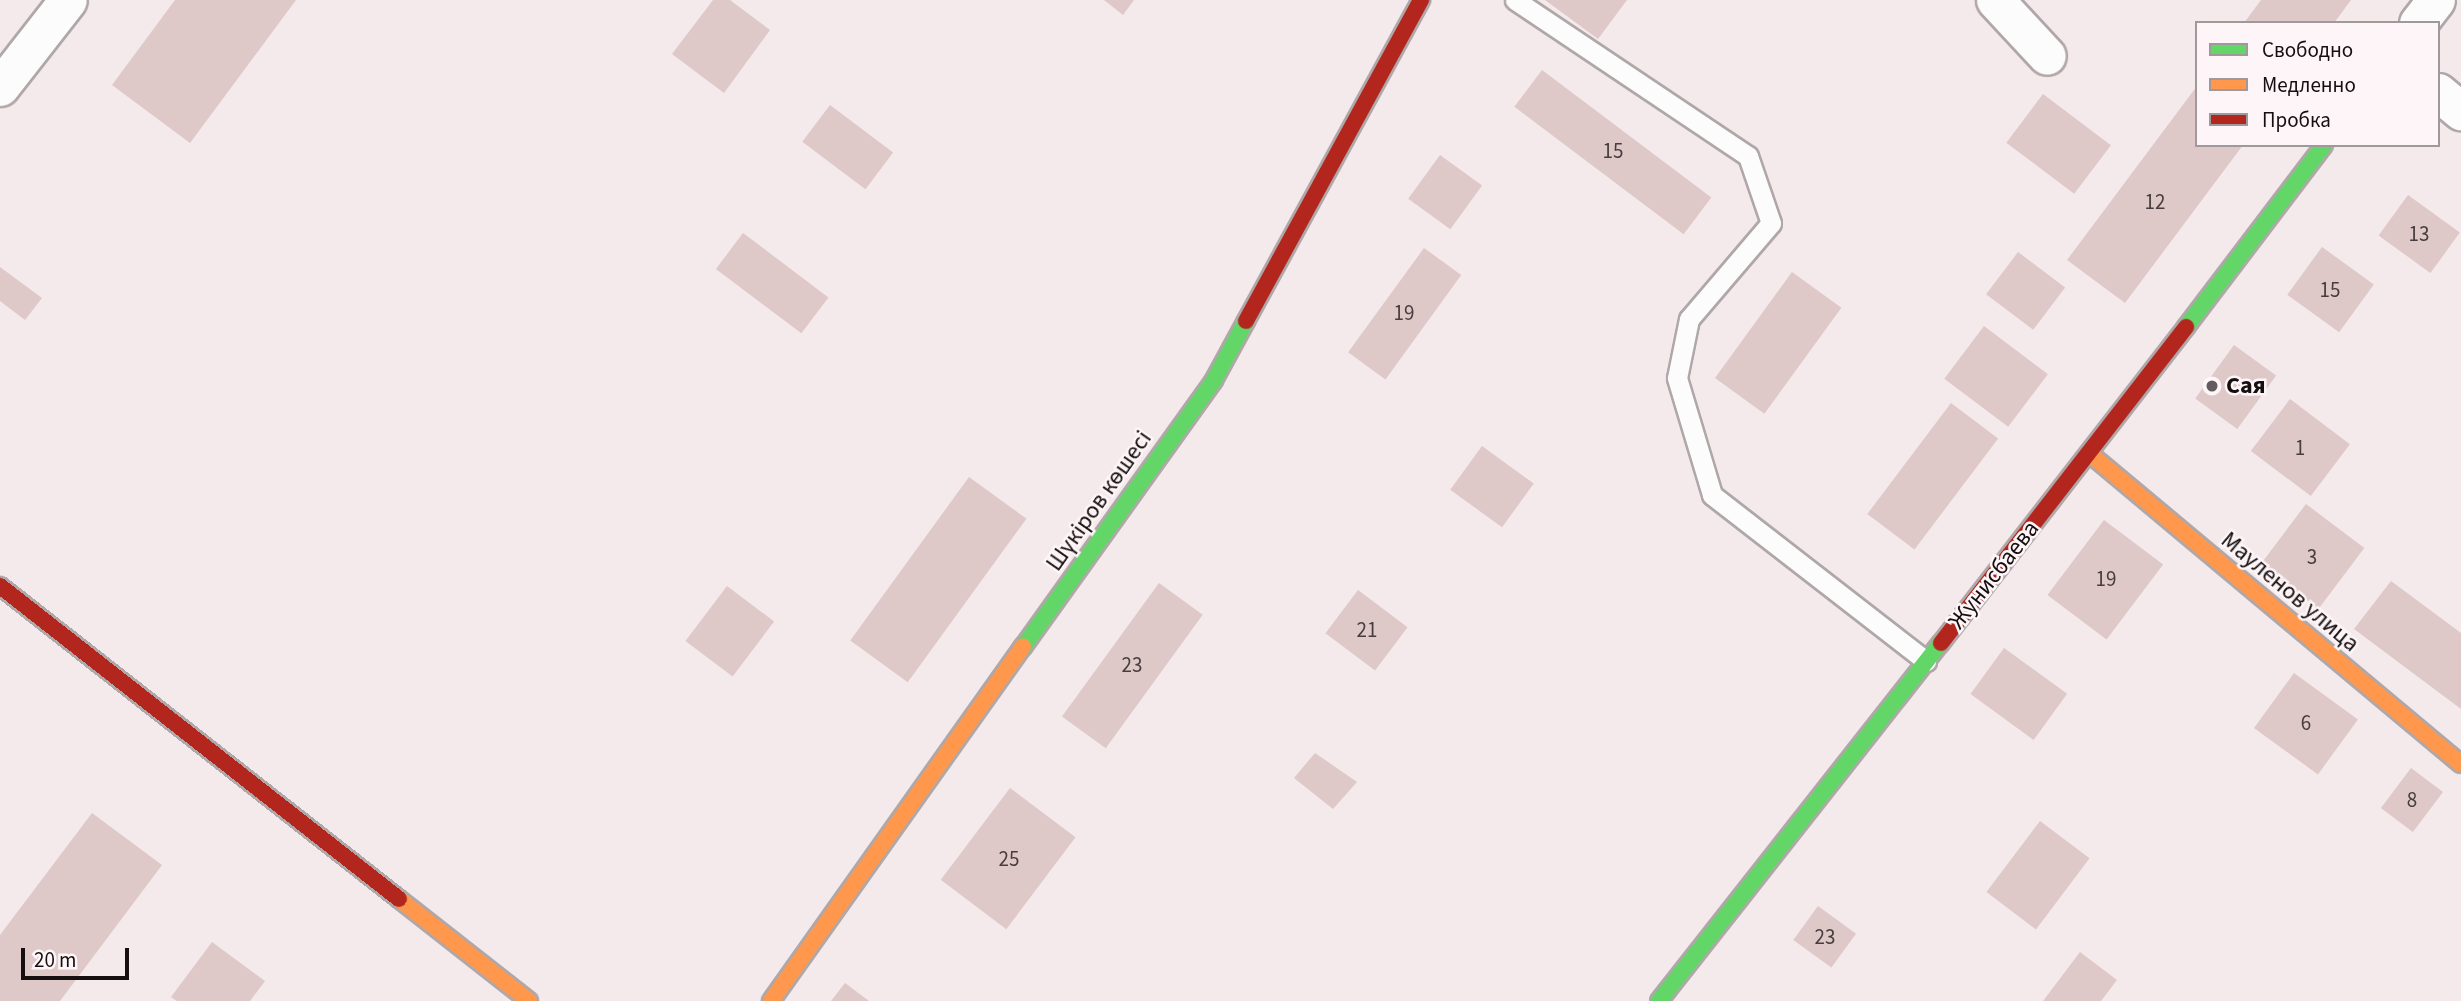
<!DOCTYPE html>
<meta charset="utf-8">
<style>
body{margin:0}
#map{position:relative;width:2461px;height:1001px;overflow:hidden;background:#f4e9eb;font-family:"Source Sans 3",sans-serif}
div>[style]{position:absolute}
.building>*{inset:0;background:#dec8c8;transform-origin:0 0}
.roads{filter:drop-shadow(2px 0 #afa7a8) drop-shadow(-2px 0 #afa7a8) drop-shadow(0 2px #afa7a8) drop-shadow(0 -2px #afa7a8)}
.lane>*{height:19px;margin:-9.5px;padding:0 9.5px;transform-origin:9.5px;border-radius:9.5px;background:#fdfcfc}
.street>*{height:37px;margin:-18.5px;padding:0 18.5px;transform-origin:18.5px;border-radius:18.5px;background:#fdfcfc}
.fast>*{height:16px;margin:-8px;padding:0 8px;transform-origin:8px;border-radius:8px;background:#63d668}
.slow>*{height:16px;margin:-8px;padding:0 8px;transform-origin:8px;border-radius:8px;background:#ff974d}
.jam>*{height:16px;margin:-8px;padding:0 8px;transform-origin:8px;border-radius:8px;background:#b3261e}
.dots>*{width:19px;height:19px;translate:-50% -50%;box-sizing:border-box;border:4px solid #fdf5f7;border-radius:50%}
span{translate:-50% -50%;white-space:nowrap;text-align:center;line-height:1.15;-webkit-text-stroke:5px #fdf5f7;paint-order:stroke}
.number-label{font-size:21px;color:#473d3e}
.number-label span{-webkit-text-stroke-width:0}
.poi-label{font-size:24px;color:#150f10;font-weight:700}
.left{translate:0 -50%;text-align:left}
.street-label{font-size:24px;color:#150f10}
.legend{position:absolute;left:2195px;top:21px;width:245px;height:126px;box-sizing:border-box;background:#fdf5f7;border:2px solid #a0999b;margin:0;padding:9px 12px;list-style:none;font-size:21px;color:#150f10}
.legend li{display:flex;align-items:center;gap:14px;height:35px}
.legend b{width:35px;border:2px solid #a0999b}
.scale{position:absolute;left:21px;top:948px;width:108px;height:32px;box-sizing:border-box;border:4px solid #150f10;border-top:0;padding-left:9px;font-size:21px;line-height:24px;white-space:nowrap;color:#150f10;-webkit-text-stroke:5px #fdf5f7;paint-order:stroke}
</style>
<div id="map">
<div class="building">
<div style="clip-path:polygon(175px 0,296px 0,190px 143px,112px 85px)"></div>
<div style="clip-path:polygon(713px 0,730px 0,770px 30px,724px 93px,672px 54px)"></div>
<div style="clip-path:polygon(1104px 0,1134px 0,1123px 15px)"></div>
<div style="clip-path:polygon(1545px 0,1627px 0,1598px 39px)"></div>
<div style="clip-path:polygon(2261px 0,2351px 0,2334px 23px,2244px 23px)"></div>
<div style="left:1542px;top:70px;width:212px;height:46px;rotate:37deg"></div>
<div style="clip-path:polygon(2197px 86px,2197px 145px,2243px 145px,2125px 303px,2067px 260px)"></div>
<div style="left:2043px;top:94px;width:85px;height:61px;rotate:37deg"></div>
<div style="left:830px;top:105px;width:79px;height:46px;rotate:37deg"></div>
<div style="left:1440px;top:155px;width:52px;height:54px;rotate:36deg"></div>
<div style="left:2408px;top:195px;width:64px;height:50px;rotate:36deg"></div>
<div style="left:743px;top:233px;width:107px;height:45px;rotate:37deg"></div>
<div style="left:2322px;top:247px;width:64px;height:59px;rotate:36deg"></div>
<div style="left:1424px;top:248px;width:46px;height:129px;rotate:36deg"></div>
<div style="left:2018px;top:252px;width:59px;height:53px;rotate:37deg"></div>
<div style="clip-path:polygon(0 267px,42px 298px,25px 320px,0 301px)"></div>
<div style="left:1792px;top:272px;width:61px;height:131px;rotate:36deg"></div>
<div style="left:1984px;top:326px;width:80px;height:66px;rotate:37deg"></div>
<div style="left:2234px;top:345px;width:52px;height:66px;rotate:36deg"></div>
<div style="left:2290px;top:399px;width:75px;height:65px;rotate:37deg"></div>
<div style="left:1951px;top:403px;width:59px;height:139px;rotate:37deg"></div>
<div style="left:1482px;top:446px;width:64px;height:54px;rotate:36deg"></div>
<div style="left:969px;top:477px;width:71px;height:202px;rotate:36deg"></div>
<div style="left:2306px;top:504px;width:73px;height:76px;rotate:37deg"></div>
<div style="left:2104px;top:520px;width:74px;height:94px;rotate:37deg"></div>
<div style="clip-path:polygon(2391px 581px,2461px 633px,2461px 709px,2354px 629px)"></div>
<div style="left:1159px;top:583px;width:54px;height:165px;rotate:36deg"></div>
<div style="left:727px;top:586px;width:59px;height:69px;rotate:37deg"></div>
<div style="left:1358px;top:590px;width:62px;height:54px;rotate:37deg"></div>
<div style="left:2004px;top:648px;width:78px;height:57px;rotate:36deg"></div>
<div style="left:2294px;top:673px;width:79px;height:68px;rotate:36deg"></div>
<div style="clip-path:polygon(1315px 753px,1357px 782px,1333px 809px,1294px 778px)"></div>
<div style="left:2411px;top:768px;width:40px;height:50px;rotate:37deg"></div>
<div style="left:1010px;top:788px;width:82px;height:115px;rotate:37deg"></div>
<div style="clip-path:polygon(92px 813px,162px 865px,60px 1001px,0 1001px,0 935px)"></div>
<div style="left:2040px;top:821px;width:62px;height:89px;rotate:37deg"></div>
<div style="left:1818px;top:906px;width:47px;height:42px;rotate:36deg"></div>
<div style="clip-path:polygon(212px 942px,265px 981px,250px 1001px,177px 1001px,171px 997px)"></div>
<div style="clip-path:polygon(2080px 952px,2117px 980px,2101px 1001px,2043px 1001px)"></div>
<div style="clip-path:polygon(845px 983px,869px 1001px,831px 1001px)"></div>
</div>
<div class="roads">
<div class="lane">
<div style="left:1515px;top:0;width:280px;rotate:33.8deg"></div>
<div style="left:1748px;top:156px;width:71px;rotate:71.1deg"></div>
<div style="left:1771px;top:223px;width:126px;rotate:130.5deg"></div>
<div style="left:1689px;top:319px;width:60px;rotate:101.5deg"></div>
<div style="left:1677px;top:378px;width:122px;rotate:73.3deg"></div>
<div style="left:1712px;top:495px;width:271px;rotate:37.8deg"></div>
</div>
<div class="street">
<div style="left:1995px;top:0;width:76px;rotate:47.1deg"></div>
<div style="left:2418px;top:23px;width:29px;rotate:-52deg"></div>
<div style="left:0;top:87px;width:110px;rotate:-52deg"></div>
<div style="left:2438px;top:92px;width:30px;rotate:40deg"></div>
</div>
<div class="fast">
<div style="left:2186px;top:327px;width:228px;rotate:-52.8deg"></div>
<div style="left:1023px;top:647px;width:328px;rotate:-54.4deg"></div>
<div style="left:1214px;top:380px;width:67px;rotate:-61.5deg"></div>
<div style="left:1659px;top:1001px;width:456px;rotate:-51.8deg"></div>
</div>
<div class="slow">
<div style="left:2090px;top:454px;width:483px;rotate:39.9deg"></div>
<div style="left:399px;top:899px;width:165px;rotate:38.1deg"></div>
<div style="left:771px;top:1001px;width:435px;rotate:-54.6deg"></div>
</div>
<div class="jam">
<div style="left:1246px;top:321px;width:366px;rotate:-61.4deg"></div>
<div style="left:0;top:586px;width:507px;rotate:38.11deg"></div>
<div style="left:1941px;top:643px;width:400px;rotate:-52.2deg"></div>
</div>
</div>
<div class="dots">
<div style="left:2212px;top:386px;background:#635b5d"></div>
</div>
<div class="number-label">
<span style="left:1613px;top:151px">15</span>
<span style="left:2155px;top:202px">12</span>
<span style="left:2419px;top:234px">13</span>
<span style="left:2330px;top:290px">15</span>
<span style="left:1404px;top:313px">19</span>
<span style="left:2300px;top:448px">1</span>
<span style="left:2312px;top:557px">3</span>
<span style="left:2106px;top:579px">19</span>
<span style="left:1367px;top:630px">21</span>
<span style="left:1132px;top:665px">23</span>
<span style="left:2306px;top:723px">6</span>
<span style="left:2412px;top:800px">8</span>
<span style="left:1009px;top:859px">25</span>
<span style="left:1825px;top:937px">23</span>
</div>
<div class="poi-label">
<span class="left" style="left:2226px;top:386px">Сая</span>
</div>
<div class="street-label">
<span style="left:1099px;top:501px;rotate:-55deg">Шүкіров көшесі</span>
<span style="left:1994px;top:575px;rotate:-52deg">Жунисбаева</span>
<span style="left:2290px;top:592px;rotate:40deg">Мауленов улица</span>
</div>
<ul class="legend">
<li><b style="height:9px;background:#63d668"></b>Свободно</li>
<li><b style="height:9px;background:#ff974d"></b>Медленно</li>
<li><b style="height:9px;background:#b3261e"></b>Пробка</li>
</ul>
<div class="scale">20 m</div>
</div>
